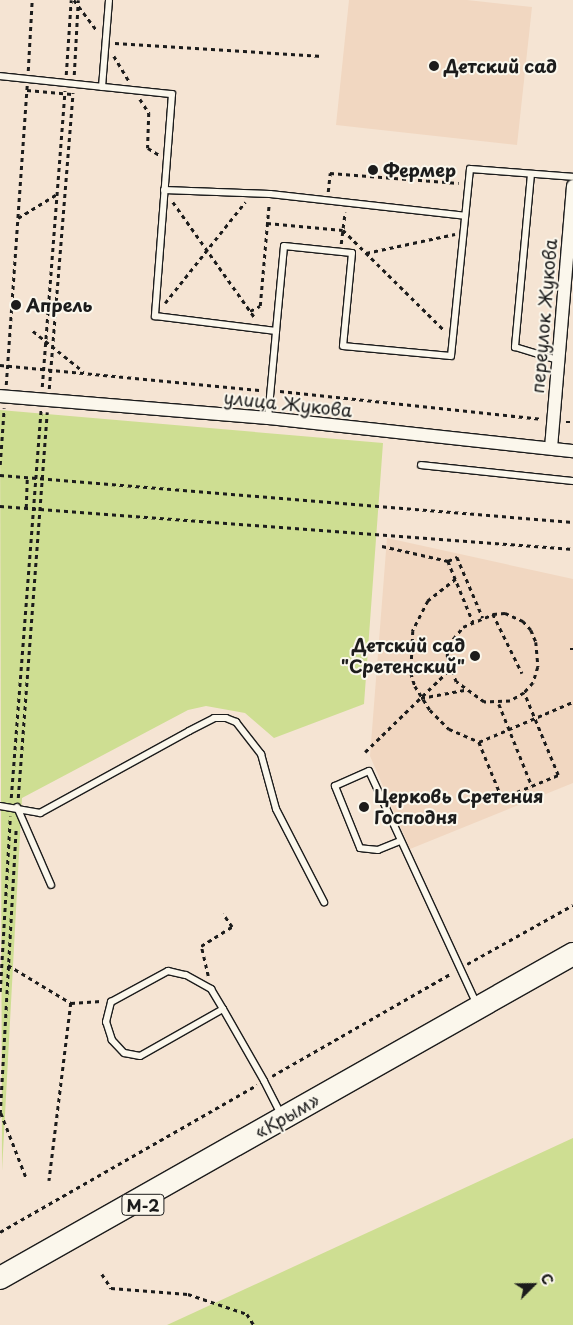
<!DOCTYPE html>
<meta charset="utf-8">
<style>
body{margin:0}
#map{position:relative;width:573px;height:1325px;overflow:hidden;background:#f5e4d3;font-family:"Playpen Sans",sans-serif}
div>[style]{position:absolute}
.built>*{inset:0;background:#f1d7c1}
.green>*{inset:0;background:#cede92}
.path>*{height:2.5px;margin-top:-1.25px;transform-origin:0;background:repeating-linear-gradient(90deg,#1c1c1c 0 4px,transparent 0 8px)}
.roads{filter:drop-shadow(1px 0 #1c1c1c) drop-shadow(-1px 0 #1c1c1c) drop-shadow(0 1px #1c1c1c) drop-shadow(0 -1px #1c1c1c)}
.lane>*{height:6px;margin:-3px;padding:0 3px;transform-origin:3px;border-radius:3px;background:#fbf7ec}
.street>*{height:12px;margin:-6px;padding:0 6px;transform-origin:6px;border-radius:6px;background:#fbf7ec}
.highway>*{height:22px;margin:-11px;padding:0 11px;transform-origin:11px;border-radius:11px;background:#fbf7ec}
.dots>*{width:14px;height:14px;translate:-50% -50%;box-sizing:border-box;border:2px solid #fbf7ec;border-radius:50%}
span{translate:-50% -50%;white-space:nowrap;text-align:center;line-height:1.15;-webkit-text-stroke:4px #fbf7ec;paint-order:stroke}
.shield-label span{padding:1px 4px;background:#fbf7ec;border:1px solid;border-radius:4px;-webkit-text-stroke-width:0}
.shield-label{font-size:16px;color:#1c1c1c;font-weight:700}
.poi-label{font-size:18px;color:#1c1c1c;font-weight:700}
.left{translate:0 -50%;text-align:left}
.right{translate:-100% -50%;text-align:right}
.street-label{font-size:18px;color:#1c1c1c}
.north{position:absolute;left:508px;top:1260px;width:50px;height:50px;-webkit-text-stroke:4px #fbf7ec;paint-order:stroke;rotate:67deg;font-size:14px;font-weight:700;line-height:20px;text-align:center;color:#1c1c1c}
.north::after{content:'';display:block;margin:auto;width:18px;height:22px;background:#1c1c1c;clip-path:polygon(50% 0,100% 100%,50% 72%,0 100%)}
</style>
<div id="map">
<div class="built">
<div style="clip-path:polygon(349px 0,467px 0,532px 7px,517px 145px,336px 125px)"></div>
<div style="clip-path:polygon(387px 538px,573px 579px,573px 783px,410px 849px,370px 756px)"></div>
</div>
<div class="green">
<div style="clip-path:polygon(0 410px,383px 443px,364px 704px,274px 738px,245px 713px,206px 706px,188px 710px,22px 798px,2px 1171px)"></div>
<div style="clip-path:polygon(573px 1138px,573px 1325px,167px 1325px)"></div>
</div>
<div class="path">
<div style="left:74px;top:0;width:39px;rotate:53deg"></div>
<div style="left:115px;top:43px;width:208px;rotate:3.6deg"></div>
<div style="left:114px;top:56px;width:29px;rotate:59deg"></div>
<div style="left:28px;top:71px;width:71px;rotate:-86.8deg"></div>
<div style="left:66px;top:75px;width:75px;rotate:-86.2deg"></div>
<div style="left:74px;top:75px;width:75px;rotate:-86.9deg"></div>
<div style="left:27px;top:90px;width:45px;rotate:5.1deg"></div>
<div style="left:140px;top:99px;width:17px;rotate:57deg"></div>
<div style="left:149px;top:113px;width:35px;rotate:92deg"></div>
<div style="left:148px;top:148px;width:13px;rotate:32deg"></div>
<div style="left:328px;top:192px;width:19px;rotate:-84deg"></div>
<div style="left:330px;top:173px;width:129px;rotate:4.4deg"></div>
<div style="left:173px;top:202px;width:142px;rotate:54.7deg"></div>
<div style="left:18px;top:218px;width:46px;rotate:-31.6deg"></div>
<div style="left:267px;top:223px;width:76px;rotate:5.3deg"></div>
<div style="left:343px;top:230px;width:142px;rotate:44.7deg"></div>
<div style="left:341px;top:244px;width:32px;rotate:-83deg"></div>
<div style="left:366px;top:253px;width:91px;rotate:-12.1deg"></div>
<div style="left:165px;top:303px;width:129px;rotate:-51.6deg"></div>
<div style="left:250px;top:311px;width:11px;rotate:-27deg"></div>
<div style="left:260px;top:306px;width:103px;rotate:-85deg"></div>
<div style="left:33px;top:331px;width:65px;rotate:38.8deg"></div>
<div style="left:0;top:365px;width:263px;rotate:5.5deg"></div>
<div style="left:6px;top:385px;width:300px;rotate:-86deg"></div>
<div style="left:42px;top:387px;width:297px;rotate:-85.6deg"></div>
<div style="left:49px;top:389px;width:297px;rotate:-85.4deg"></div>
<div style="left:280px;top:391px;width:262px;rotate:6.1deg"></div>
<div style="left:566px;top:422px;width:7px"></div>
<div style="left:0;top:465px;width:57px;rotate:-86deg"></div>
<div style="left:0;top:475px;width:575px;rotate:4.69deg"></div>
<div style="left:0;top:506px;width:575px;rotate:4.29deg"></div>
<div style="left:26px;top:508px;width:31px;rotate:-88deg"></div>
<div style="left:382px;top:546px;width:68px;rotate:12.8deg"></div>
<div style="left:448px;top:561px;width:66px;rotate:67.7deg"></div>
<div style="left:448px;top:561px;width:10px;rotate:-24deg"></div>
<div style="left:457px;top:557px;width:66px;rotate:66.9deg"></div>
<div style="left:456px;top:579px;width:36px;rotate:142deg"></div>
<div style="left:428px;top:601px;width:34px;rotate:117deg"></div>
<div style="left:413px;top:631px;width:42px;rotate:92.7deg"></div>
<div style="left:411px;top:673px;width:14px;rotate:73deg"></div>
<div style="left:415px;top:686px;width:28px;rotate:58deg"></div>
<div style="left:430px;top:710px;width:27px;rotate:45deg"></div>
<div style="left:449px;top:729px;width:33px;rotate:23deg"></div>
<div style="left:479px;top:742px;width:102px;rotate:-23.1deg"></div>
<div style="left:505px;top:613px;width:20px;rotate:24deg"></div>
<div style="left:523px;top:621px;width:12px;rotate:48deg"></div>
<div style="left:531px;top:630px;width:13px;rotate:67deg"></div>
<div style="left:536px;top:642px;width:25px;rotate:85deg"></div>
<div style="left:538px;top:667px;width:17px;rotate:107deg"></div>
<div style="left:533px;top:683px;width:13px;rotate:132deg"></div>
<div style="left:524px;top:693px;width:16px;rotate:150deg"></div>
<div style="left:510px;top:701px;width:26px;rotate:178deg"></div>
<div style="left:484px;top:702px;width:34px;rotate:-144deg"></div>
<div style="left:456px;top:682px;width:28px;rotate:-109deg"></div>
<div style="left:447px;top:656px;width:11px;rotate:-85deg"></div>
<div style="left:448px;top:645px;width:23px;rotate:-50deg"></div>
<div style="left:463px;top:627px;width:33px;rotate:-23deg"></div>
<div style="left:493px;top:614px;width:12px;rotate:-5deg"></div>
<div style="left:493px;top:614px;width:66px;rotate:63.8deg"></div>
<div style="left:570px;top:649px;width:3px"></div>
<div style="left:421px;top:698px;width:44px;rotate:-10.5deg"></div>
<div style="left:499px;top:704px;width:88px;rotate:68.1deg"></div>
<div style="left:479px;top:742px;width:61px;rotate:67.7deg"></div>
<div style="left:502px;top:798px;width:61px;rotate:-22.3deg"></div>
<div style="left:558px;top:775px;width:89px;rotate:-112.5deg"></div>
<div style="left:365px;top:752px;width:119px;rotate:-44.3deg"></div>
<div style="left:11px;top:798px;width:389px;rotate:-85.6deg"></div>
<div style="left:18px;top:798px;width:387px;rotate:-85.7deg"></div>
<div style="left:467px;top:964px;width:121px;rotate:-29.1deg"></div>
<div style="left:8px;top:965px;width:74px;rotate:31.1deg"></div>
<div style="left:71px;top:1003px;width:179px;rotate:97deg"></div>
<div style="left:208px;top:976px;width:31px;rotate:-103deg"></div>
<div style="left:201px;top:946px;width:36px;rotate:-32deg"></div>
<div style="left:232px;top:927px;width:16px;rotate:-125deg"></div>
<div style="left:0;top:992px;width:176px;rotate:-86.7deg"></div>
<div style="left:71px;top:1003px;width:30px;rotate:-4deg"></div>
<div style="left:272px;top:1076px;width:207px;rotate:-29.8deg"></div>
<div style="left:1px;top:1113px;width:69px;rotate:68.7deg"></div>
<div style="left:0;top:1114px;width:285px;rotate:-86.8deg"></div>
<div style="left:0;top:1232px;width:296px;rotate:-29.8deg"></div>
<div style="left:102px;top:1274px;width:17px;rotate:57deg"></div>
<div style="left:111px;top:1288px;width:77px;rotate:4.5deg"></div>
<div style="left:188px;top:1294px;width:62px;rotate:18.7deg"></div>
<div style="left:247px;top:1314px;width:13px;rotate:58deg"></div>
</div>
<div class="roads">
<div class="lane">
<div style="left:0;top:76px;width:173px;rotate:6deg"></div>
<div style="left:172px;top:94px;width:223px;rotate:94.4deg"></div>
<div style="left:155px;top:316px;width:122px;rotate:7.1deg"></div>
<div style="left:276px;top:331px;width:85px;rotate:-84.6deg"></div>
<div style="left:284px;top:246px;width:68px;rotate:5.9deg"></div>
<div style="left:352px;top:253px;width:93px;rotate:95.5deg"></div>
<div style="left:343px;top:346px;width:108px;rotate:5.3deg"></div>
<div style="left:451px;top:356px;width:188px;rotate:-84.2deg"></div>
<div style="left:470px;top:169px;width:103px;rotate:4.4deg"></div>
<div style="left:102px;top:87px;width:87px;rotate:-85.4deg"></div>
<div style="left:531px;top:174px;width:174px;rotate:95.3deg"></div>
<div style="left:515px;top:347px;width:45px;rotate:16.8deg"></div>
<div style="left:164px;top:190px;width:106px;rotate:2.2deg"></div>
<div style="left:270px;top:194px;width:196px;rotate:6.4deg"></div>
<div style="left:268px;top:418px;width:87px;rotate:-84.7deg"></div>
<div style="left:421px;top:465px;width:153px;rotate:6deg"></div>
<div style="left:0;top:806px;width:41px;rotate:9.9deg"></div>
<div style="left:40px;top:813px;width:170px;rotate:-28.8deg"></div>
<div style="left:189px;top:731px;width:28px;rotate:-27deg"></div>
<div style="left:214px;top:718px;width:12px"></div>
<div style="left:226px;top:718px;width:11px;rotate:22deg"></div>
<div style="left:236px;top:722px;width:41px;rotate:52deg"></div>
<div style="left:261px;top:754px;width:57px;rotate:74.7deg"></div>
<div style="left:276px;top:809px;width:105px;rotate:62.7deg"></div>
<div style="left:17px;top:807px;width:85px;rotate:66.4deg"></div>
<div style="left:400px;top:841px;width:24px;rotate:158deg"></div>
<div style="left:378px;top:850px;width:18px;rotate:-174deg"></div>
<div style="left:360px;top:848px;width:67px;rotate:-112deg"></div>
<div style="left:335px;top:786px;width:37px;rotate:-24deg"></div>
<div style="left:369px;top:771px;width:258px;rotate:65.2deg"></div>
<div style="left:223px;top:1009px;width:95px;rotate:150.5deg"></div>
<div style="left:140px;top:1056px;width:16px;rotate:-169deg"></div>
<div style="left:124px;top:1053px;width:18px;rotate:-133deg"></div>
<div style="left:112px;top:1040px;width:19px;rotate:-108deg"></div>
<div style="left:106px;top:1022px;width:21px;rotate:-76deg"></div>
<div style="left:111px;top:1002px;width:65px;rotate:-28.5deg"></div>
<div style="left:168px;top:971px;width:18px;rotate:13deg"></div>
<div style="left:186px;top:975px;width:29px;rotate:29deg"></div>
<div style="left:211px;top:989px;width:23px;rotate:59deg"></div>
<div style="left:223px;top:1009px;width:83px;rotate:60.3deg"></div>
<div style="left:264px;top:1081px;width:38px;rotate:63deg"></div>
</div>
<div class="street">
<div style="left:0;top:396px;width:269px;rotate:4.7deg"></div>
<div style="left:268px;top:418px;width:307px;rotate:6.2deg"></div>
<div style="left:551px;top:448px;width:263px;rotate:-85.2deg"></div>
</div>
<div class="highway">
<div style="left:0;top:1278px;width:658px;rotate:-29.49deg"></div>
</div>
</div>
<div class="dots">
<div style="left:434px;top:66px;background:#1c1c1c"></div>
<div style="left:373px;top:170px;background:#1c1c1c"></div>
<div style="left:16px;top:305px;background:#1c1c1c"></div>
<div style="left:475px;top:656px;background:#1c1c1c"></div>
<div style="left:364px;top:807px;background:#1c1c1c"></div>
</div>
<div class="shield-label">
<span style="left:143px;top:1205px">М-2</span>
</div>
<div class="poi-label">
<span class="left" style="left:444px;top:66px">Детский сад</span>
<span class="left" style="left:383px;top:170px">Фермер</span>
<span class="left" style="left:26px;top:305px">Апрель</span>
<span class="right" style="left:465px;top:656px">Детский сад<br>"Сретенский"</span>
<span class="left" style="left:374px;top:807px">Церковь Сретения<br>Господня</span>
</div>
<div class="street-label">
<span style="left:544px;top:316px;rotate:-85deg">переулок Жукова</span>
<span style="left:288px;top:404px;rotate:6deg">улица Жукова</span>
<span style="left:287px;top:1116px;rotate:-30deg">«Крым»</span>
</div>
<div class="north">С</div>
</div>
